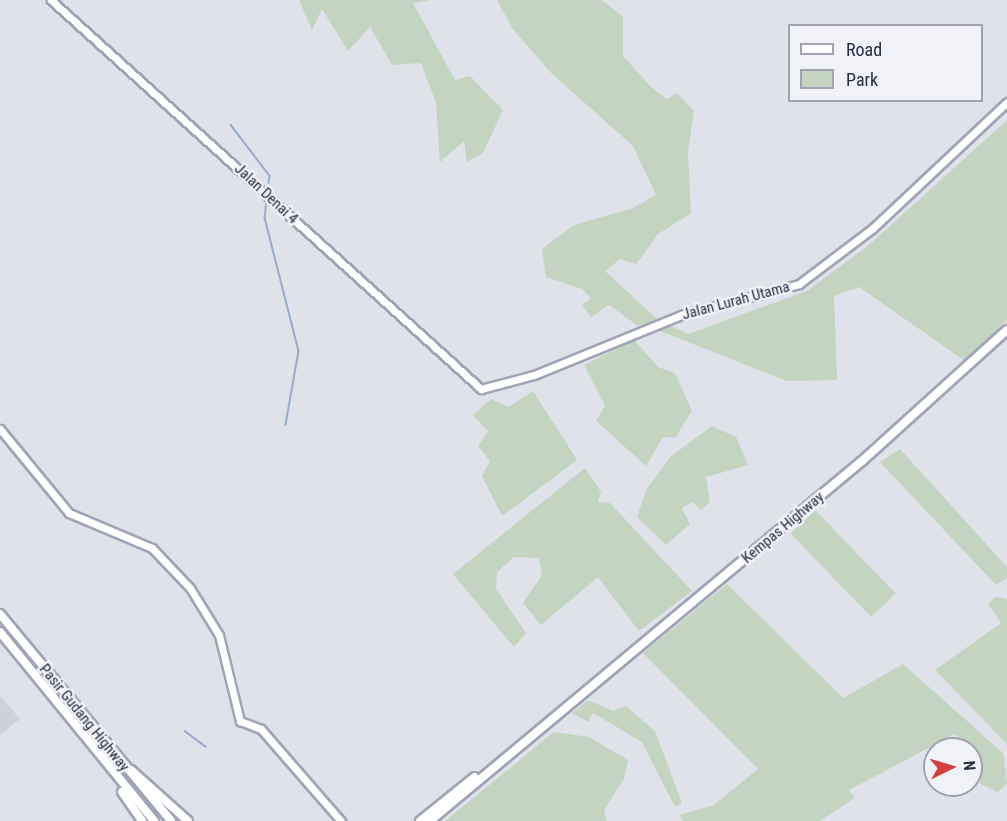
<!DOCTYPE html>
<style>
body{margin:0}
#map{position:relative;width:1007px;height:821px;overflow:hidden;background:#e0e2ea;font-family:"Roboto Condensed",sans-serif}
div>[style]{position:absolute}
.built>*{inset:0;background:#ced1dc}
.green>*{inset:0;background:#c3d4c1;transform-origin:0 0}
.stream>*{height:1.5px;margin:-0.75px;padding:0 0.75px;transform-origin:0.75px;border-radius:0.75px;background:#9ac}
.roads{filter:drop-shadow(2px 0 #9fa4b6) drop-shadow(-2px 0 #9fa4b6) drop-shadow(0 2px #9fa4b6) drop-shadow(0 -2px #9fa4b6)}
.secondary>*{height:7px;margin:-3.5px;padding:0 3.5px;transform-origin:3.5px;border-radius:3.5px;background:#fff}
.primary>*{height:8px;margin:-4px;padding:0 4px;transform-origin:4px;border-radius:4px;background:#fff}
.highway>*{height:8px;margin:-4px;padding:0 4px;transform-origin:4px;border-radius:4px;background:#fff}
span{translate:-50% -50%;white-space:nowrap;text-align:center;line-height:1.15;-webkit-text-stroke:5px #f0f2f7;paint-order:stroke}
.street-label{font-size:15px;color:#282d42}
.legend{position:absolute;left:788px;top:24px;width:195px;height:78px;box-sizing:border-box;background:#f0f2f7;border:2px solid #a0a3af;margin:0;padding:8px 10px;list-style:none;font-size:18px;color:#282d42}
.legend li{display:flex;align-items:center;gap:12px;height:30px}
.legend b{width:30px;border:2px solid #a0a3af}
.north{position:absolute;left:923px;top:737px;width:60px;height:60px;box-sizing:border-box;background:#f0f2f7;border:2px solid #a0a3af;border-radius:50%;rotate:85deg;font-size:16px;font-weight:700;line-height:24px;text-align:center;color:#282d42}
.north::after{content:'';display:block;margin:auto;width:21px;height:27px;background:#d53f3e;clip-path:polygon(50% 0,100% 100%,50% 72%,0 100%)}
</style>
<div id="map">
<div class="built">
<div style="clip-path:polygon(0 696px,20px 719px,0 735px)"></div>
</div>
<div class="green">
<div style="clip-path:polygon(299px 0,431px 0,413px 3px,455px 80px,470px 76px,503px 110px,483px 153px,467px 162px,464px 141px,440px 162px,436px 103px,421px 63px,392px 65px,370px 27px,348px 51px,322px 9px,312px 30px)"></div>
<div style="clip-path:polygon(497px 0,602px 0,623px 17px,623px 56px,651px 87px,667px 99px,677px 93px,694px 111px,688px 152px,691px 213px,658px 234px,636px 264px,620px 259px,605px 271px,658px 320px,638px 326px,609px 305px,591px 317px,582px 305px,591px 298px,582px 289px,546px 277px,542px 249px,574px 225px,633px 208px,656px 195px,633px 146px,550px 72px,512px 28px)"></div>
<div style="clip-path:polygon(1007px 120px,1007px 320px,965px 361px,859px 287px,834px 296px,837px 380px,787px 381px,660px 331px,669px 325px,688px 334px,807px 291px,870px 244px)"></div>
<div style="clip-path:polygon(634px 340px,658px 367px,675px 373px,692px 411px,675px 438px,663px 437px,646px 466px,596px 421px,605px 406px,584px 365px)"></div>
<div style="clip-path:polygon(533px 391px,577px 460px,502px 516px,482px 476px,490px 461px,478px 446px,488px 431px,473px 415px,491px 399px,508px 407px)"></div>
<div style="clip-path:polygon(712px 426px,736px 437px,748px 465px,706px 477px,710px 502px,701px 510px,692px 502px,682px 508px,690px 524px,666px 545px,637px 517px,646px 490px,670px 457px)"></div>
<div style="clip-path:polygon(900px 449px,1007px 567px,1007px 578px,996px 585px,880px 462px)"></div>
<div style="clip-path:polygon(585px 468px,601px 492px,598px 502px,610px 503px,692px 591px,639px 631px,598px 577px,541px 625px,523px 603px,542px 575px,539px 558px,514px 557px,497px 572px,496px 589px,526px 633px,514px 647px,453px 574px)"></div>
<div style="left:815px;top:510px;width:116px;height:34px;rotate:46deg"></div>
<div style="clip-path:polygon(727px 584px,843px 698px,903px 664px,1003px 753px,1007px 783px,998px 792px,980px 784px,971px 749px,955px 734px,849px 790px,855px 798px,820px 821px,683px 821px,679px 815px,714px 805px,758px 769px,643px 653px)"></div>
<div style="clip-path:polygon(995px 597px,1007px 599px,1007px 744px,935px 670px,1001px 623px,988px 604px)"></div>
<div style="clip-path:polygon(588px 700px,613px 711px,626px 706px,655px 731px,682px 803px,675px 807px,642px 742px,593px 713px,588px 722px,572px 713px)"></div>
<div style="clip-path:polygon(554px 732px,589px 737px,628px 760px,624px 778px,604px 810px,607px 821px,445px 821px)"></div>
</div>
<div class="stream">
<div style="left:231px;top:125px;width:64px;rotate:52.6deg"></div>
<div style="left:270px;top:176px;width:16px;rotate:97deg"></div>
<div style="left:267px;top:200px;width:18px;rotate:96deg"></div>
<div style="left:265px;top:218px;width:137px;rotate:75.7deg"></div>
<div style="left:299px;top:351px;width:75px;rotate:100deg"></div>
<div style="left:185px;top:731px;width:26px;rotate:37deg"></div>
</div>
<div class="roads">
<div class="secondary">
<div style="left:51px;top:0;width:580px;rotate:42.13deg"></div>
<div style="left:481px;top:389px;width:55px;rotate:-14.8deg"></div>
<div style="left:534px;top:375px;width:159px;rotate:-22.2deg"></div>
<div style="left:681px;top:315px;width:122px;rotate:-14.7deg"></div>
<div style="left:799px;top:284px;width:93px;rotate:-37.1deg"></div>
<div style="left:873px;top:228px;width:184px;rotate:-43.2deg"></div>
<div style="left:0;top:429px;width:109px;rotate:50.6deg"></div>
<div style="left:69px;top:513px;width:90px;rotate:22.9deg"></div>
<div style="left:152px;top:548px;width:55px;rotate:46.5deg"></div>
<div style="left:190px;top:588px;width:55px;rotate:58.3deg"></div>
<div style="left:219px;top:635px;width:89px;rotate:76.3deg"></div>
<div style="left:240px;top:721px;width:22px;rotate:21deg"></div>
<div style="left:261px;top:729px;width:122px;rotate:49deg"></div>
</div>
<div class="primary">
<div style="left:420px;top:821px;width:70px;rotate:-38.7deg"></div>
<div style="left:430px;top:821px;width:562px;rotate:-39.81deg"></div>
<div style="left:862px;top:461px;width:195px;rotate:-42.1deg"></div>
</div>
<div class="highway">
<div style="left:0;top:614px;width:268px;rotate:50.4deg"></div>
<div style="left:0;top:632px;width:244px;rotate:50.8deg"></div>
<div style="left:131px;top:770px;width:76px;rotate:41.8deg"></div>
<div style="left:122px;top:792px;width:35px;rotate:55deg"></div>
</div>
</div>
<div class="street-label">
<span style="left:266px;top:194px;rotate:43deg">Jalan Denai 4</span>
<span style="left:736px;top:301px;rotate:-15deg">Jalan Lurah Utama</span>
<span style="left:783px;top:528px;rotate:-40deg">Kempas Highway</span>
<span style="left:84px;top:718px;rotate:51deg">Pasir Gudang Highway</span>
</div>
<ul class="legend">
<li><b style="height:8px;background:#fff"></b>Road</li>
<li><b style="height:16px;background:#c3d4c1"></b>Park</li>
</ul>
<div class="north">N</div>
</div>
